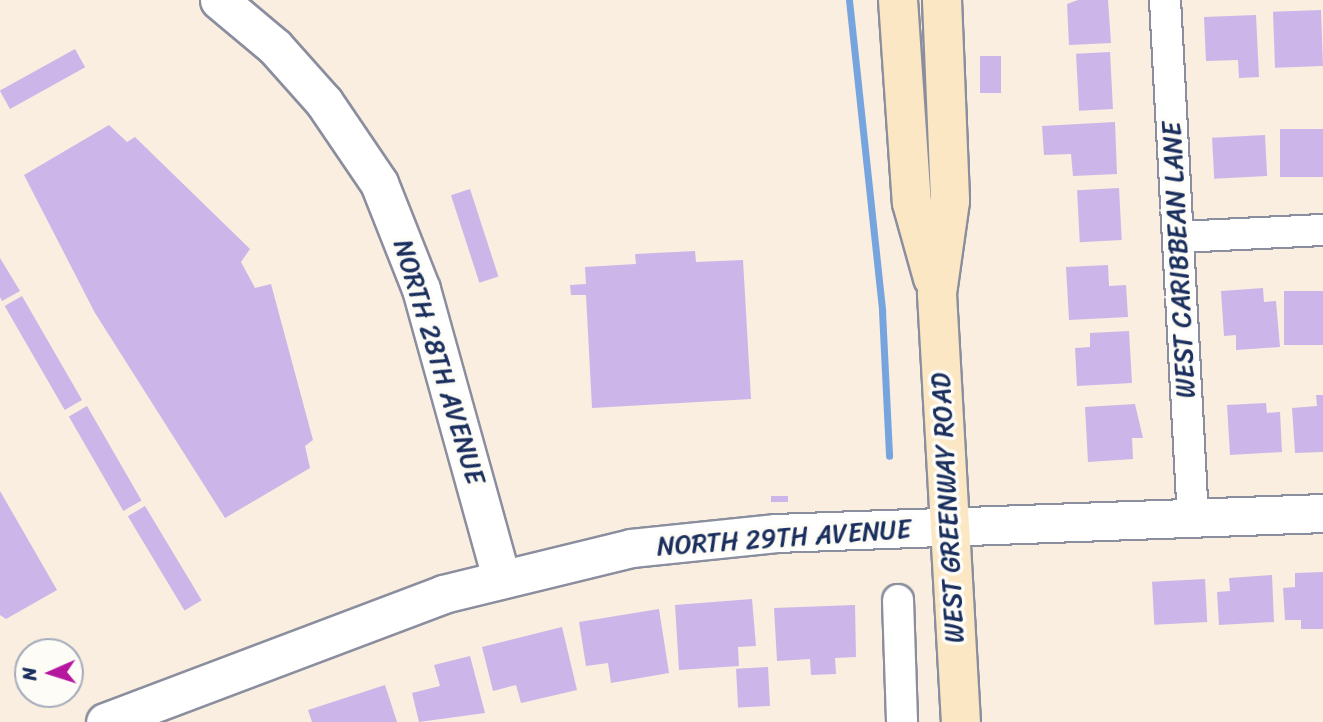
<!DOCTYPE html>
<style>
body{margin:0}
#map{position:relative;width:1323px;height:722px;overflow:hidden;background:#f9eedf;font-family:Sriracha,sans-serif}
div>[style]{position:absolute}
.stream>*{height:7px;margin:-3.5px;padding:0 3.5px;transform-origin:3.5px;border-radius:3.5px;background:#76a4df}
.building>*{inset:0;background:#ccb5e9;transform-origin:0 0}
.roads{filter:drop-shadow(2px 0 #8a8e9e) drop-shadow(-2px 0 #8a8e9e) drop-shadow(0 2px #8a8e9e) drop-shadow(0 -2px #8a8e9e)}
.minor>*{height:30px;margin:-15px;padding:0 15px;transform-origin:15px;border-radius:15px;background:#fff}
.tertiary>*{height:37px;margin:-18.5px;padding:0 18.5px;transform-origin:18.5px;border-radius:18.5px;background:#fff}
.secondary>*{height:38px;margin:-19px;padding:0 19px;transform-origin:19px;border-radius:19px;background:#fbe7c3}
span{translate:-50% -50%;white-space:nowrap;text-align:center;line-height:1.15;-webkit-text-stroke:7px #fdfcf7;paint-order:stroke}
.street-label{font-size:26px;color:#1b2f5e}
.north{position:absolute;left:14px;top:638px;width:70px;height:70px;box-sizing:border-box;background:#fdfcf7;border:2px solid #a3aaba;border-radius:50%;rotate:267deg;font-size:19px;font-weight:700;line-height:28px;text-align:center;color:#1b2f5e}
.north::after{content:'';display:block;margin:auto;width:24px;height:32px;background:#b5179e;clip-path:polygon(50% 0,100% 100%,50% 72%,0 100%)}
</style>
<div id="map">
<div class="stream">
<div style="left:849px;top:0;width:313px;rotate:83.9deg"></div>
<div style="left:882px;top:311px;width:145px;rotate:87.2deg"></div>
</div>
<div class="building">
<div style="clip-path:polygon(1078px 0,1108px 0,1111px 43px,1069px 45px,1067px 4px)"></div>
<div style="left:1321px;top:10px;width:56px;height:48px;rotate:88deg"></div>
<div style="clip-path:polygon(1256px 15px,1259px 77px,1239px 78px,1238px 60px,1206px 61px,1204px 17px)"></div>
<div style="left:75px;top:49px;width:21px;height:86px;rotate:61deg"></div>
<div style="left:1110px;top:52px;width:57px;height:34px;rotate:87deg"></div>
<div style="left:980px;top:56px;width:21px;height:37px"></div>
<div style="clip-path:polygon(1115px 122px,1117px 174px,1073px 176px,1071px 154px,1044px 155px,1042px 126px)"></div>
<div style="clip-path:polygon(109px 125px,127px 142px,135px 137px,250px 249px,241px 262px,255px 288px,271px 284px,313px 440px,305px 446px,310px 468px,225px 518px,95px 313px,24px 175px)"></div>
<div style="left:1323px;top:129px;width:48px;height:43px;rotate:90deg"></div>
<div style="left:1265px;top:135px;width:41px;height:53px;rotate:87deg"></div>
<div style="left:1119px;top:188px;width:52px;height:42px;rotate:87deg"></div>
<div style="left:470px;top:189px;width:92px;height:20px;rotate:72deg"></div>
<div style="clip-path:polygon(695px 251px,696px 262px,743px 260px,751px 399px,592px 408px,586px 295px,571px 295px,570px 285px,586px 284px,585px 267px,636px 264px,635px 254px)"></div>
<div style="clip-path:polygon(0 258px,20px 291px,2px 301px,0 297px)"></div>
<div style="clip-path:polygon(1108px 265px,1109px 286px,1126px 285px,1128px 317px,1069px 320px,1066px 267px)"></div>
<div style="clip-path:polygon(1263px 288px,1264px 302px,1276px 301px,1280px 347px,1236px 350px,1236px 335px,1224px 336px,1221px 291px)"></div>
<div style="left:1323px;top:291px;width:54px;height:39px;rotate:90deg"></div>
<div style="left:22px;top:296px;width:120px;height:20px;rotate:60deg"></div>
<div style="clip-path:polygon(1129px 331px,1132px 383px,1077px 386px,1075px 348px,1090px 347px,1090px 333px)"></div>
<div style="clip-path:polygon(1316px 395px,1323px 395px,1323px 452px,1295px 453px,1292px 408px,1317px 406px)"></div>
<div style="clip-path:polygon(1266px 403px,1267px 413px,1280px 412px,1282px 452px,1230px 455px,1227px 405px)"></div>
<div style="clip-path:polygon(1135px 404px,1143px 438px,1132px 438px,1133px 459px,1088px 462px,1085px 407px)"></div>
<div style="left:87px;top:406px;width:109px;height:21px;rotate:60deg"></div>
<div style="clip-path:polygon(0 491px,57px 590px,6px 619px,0 615px)"></div>
<div style="left:788px;top:496px;width:6px;height:17px;rotate:90deg"></div>
<div style="left:145px;top:506px;width:110px;height:20px;rotate:59deg"></div>
<div style="clip-path:polygon(1323px 572px,1323px 629px,1301px 629px,1301px 620px,1285px 620px,1283px 588px,1295px 587px,1295px 573px)"></div>
<div style="clip-path:polygon(1272px 575px,1274px 622px,1219px 625px,1217px 592px,1230px 591px,1229px 578px)"></div>
<div style="left:1205px;top:579px;width:43px;height:53px;rotate:87deg"></div>
<div style="clip-path:polygon(752px 599px,756px 646px,738px 647px,739px 666px,679px 670px,675px 605px)"></div>
<div style="clip-path:polygon(855px 605px,856px 657px,835px 658px,836px 674px,811px 675px,810px 659px,777px 661px,774px 608px)"></div>
<div style="clip-path:polygon(659px 609px,669px 673px,611px 683px,608px 663px,586px 666px,579px 622px)"></div>
<div style="clip-path:polygon(562px 627px,577px 690px,521px 703px,516px 685px,493px 691px,482px 647px)"></div>
<div style="clip-path:polygon(470px 656px,485px 713px,419px 722px,412px 693px,440px 686px,434px 665px)"></div>
<div style="left:768px;top:667px;width:39px;height:32px;rotate:87deg"></div>
<div style="clip-path:polygon(385px 685px,397px 722px,312px 722px,308px 710px)"></div>
</div>
<div class="roads">
<div class="minor">
<div style="left:1165px;top:0;width:520px;rotate:86.91deg"></div>
<div style="left:1179px;top:237px;width:144px;rotate:-2.8deg"></div>
<div style="left:898px;top:600px;width:122px;rotate:88.1deg"></div>
</div>
<div class="tertiary">
<div style="left:219px;top:0;width:73px;rotate:40deg"></div>
<div style="left:275px;top:47px;width:74px;rotate:48.3deg"></div>
<div style="left:324px;top:102px;width:98px;rotate:55.8deg"></div>
<div style="left:379px;top:183px;width:114px;rotate:68.4deg"></div>
<div style="left:421px;top:289px;width:299px;rotate:74.5deg"></div>
<div style="left:105px;top:722px;width:361px;rotate:-20.7deg"></div>
<div style="left:443px;top:594px;width:194px;rotate:-13.7deg"></div>
<div style="left:631px;top:548px;width:146px;rotate:-5.9deg"></div>
<div style="left:776px;top:533px;width:547px;rotate:-2.09deg"></div>
</div>
<div class="secondary">
<div style="left:898px;top:0;width:203px;rotate:86.1deg"></div>
<div style="left:912px;top:203px;width:78px;rotate:74.4deg"></div>
<div style="left:942px;top:0;width:201px;rotate:87.7deg"></div>
<div style="left:950px;top:201px;width:94px;rotate:98deg"></div>
<div style="left:937px;top:294px;width:429px;rotate:86.8deg"></div>
</div>
</div>
<div class="street-label">
<span style="left:1179px;top:260px;rotate:-93deg">WEST CARIBBEAN LANE</span>
<span style="left:439px;top:362px;rotate:73deg">NORTH 28TH AVENUE</span>
<span style="left:948px;top:508px;rotate:-93deg">WEST GREENWAY ROAD</span>
<span style="left:784px;top:538px;rotate:-4deg">NORTH 29TH AVENUE</span>
</div>
<div class="north">N</div>
</div>
